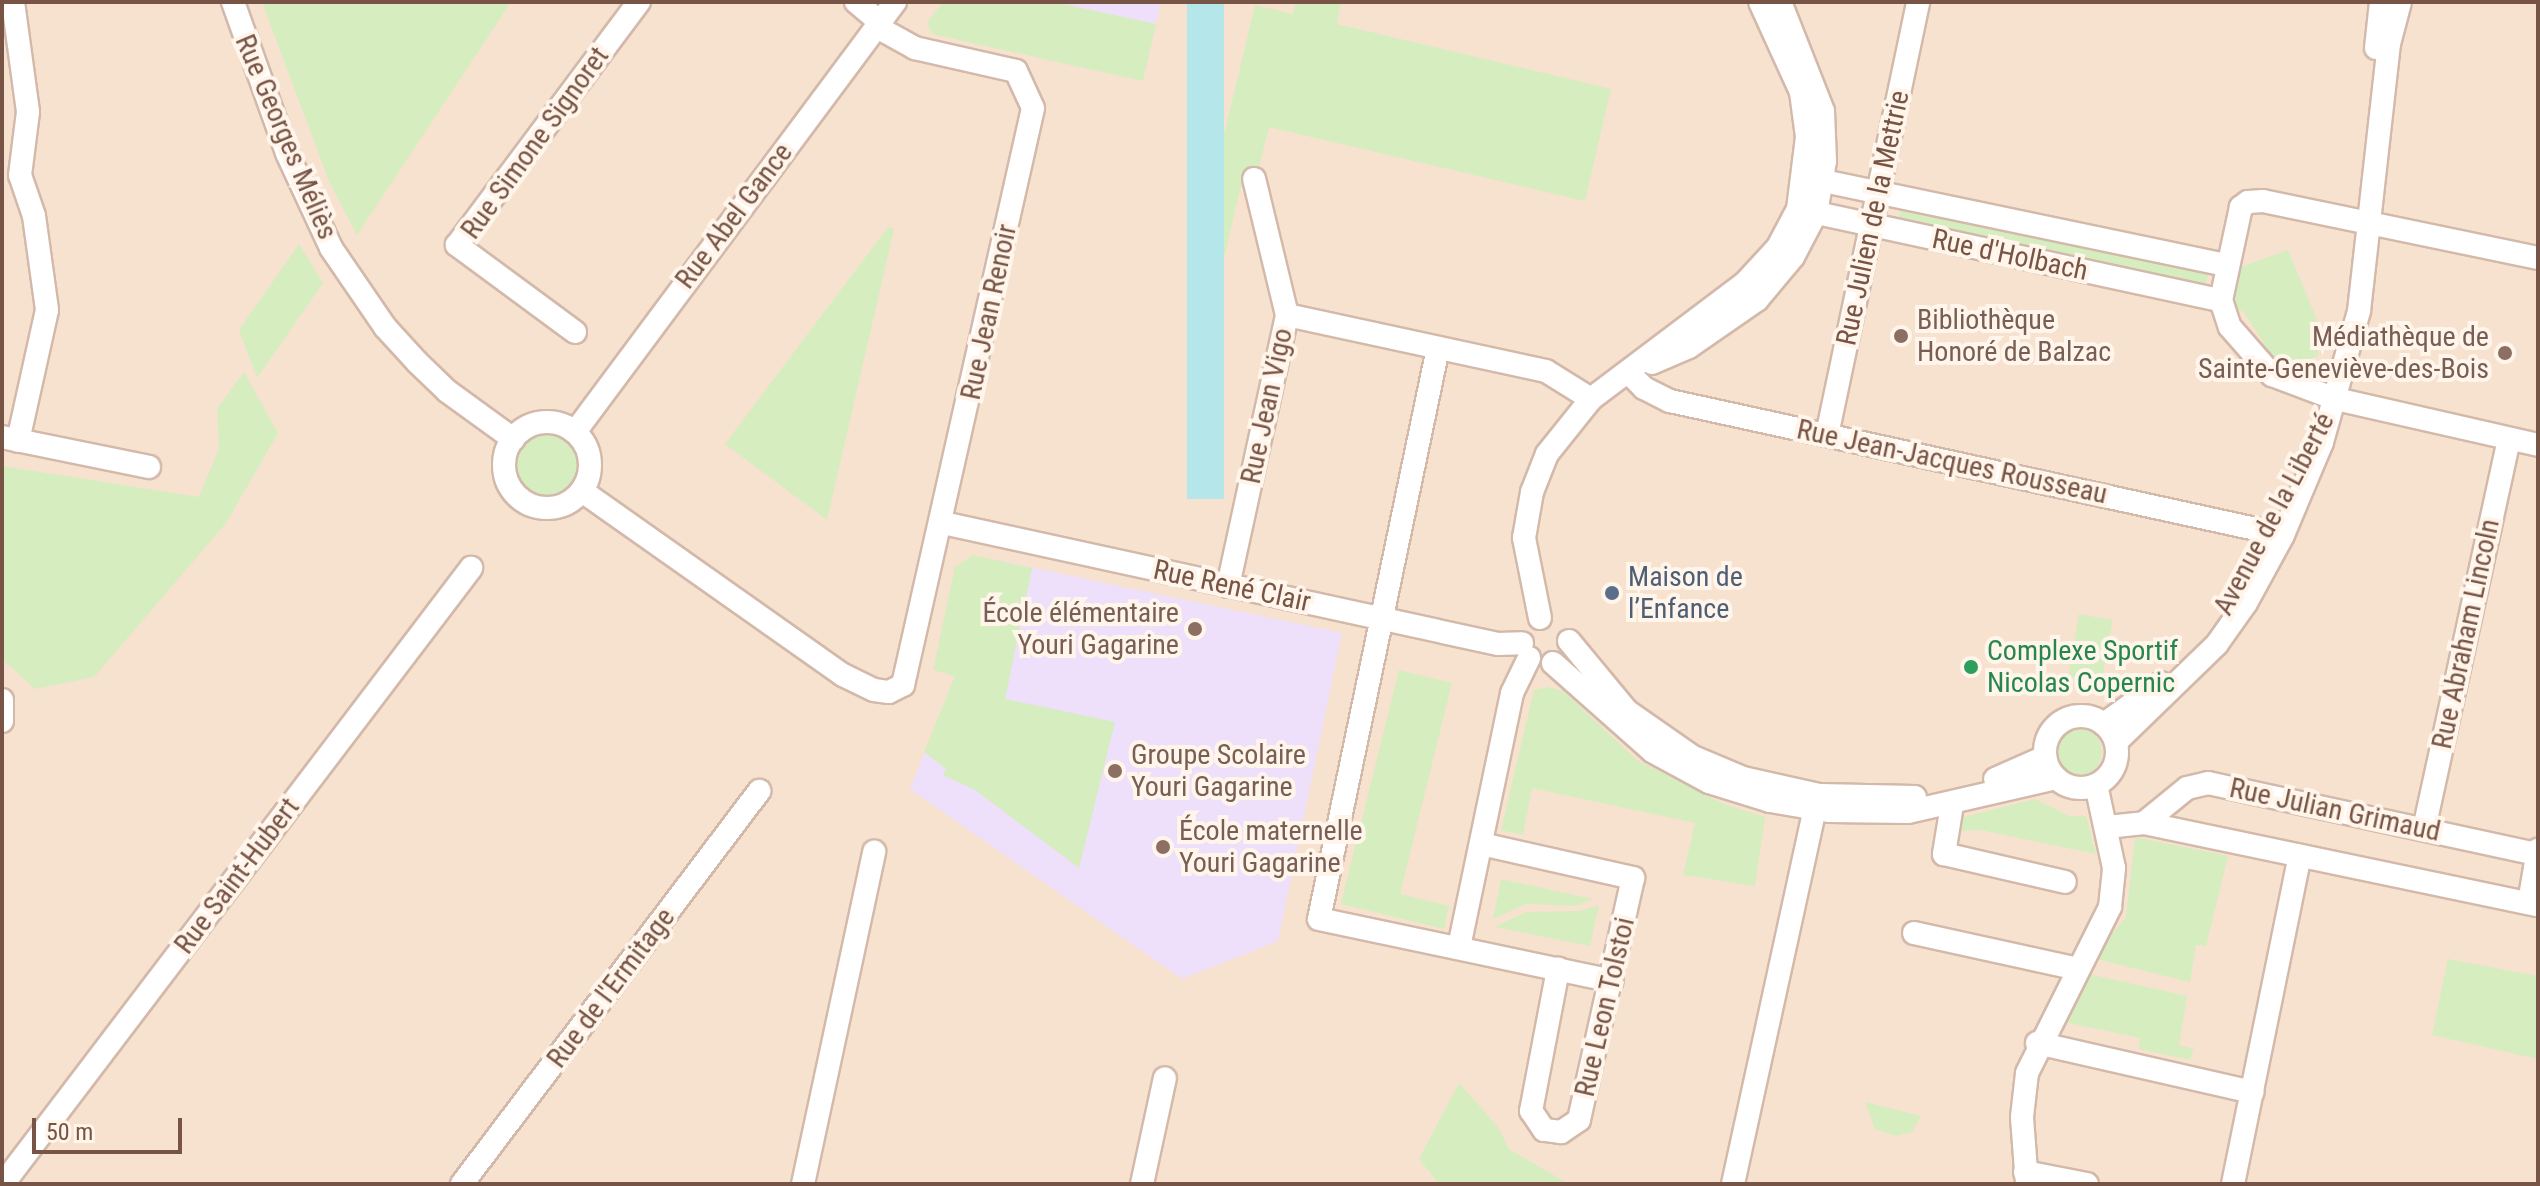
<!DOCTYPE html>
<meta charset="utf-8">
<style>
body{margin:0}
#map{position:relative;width:2540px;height:1186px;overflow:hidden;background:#fef1e2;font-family:"Roboto Condensed",sans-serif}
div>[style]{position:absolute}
.residential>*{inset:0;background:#f7e2d0;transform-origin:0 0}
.education>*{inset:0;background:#eedffb}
.green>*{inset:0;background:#d5edbf;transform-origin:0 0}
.round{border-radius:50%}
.water>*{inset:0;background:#b4e6ea;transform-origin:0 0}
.roads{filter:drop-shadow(2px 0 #d3b9aa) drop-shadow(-2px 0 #d3b9aa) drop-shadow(0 2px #d3b9aa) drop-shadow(0 -2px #d3b9aa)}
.minor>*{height:22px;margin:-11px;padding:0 11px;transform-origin:11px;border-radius:11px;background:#fff}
.minor>.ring{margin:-11px;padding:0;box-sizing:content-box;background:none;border:22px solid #fff;border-radius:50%}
.dots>*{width:22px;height:22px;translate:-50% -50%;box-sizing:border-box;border:4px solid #fff5ea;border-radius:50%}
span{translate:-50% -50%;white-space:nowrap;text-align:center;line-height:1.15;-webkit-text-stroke:8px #fff5ea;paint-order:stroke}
.street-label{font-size:28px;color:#785446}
.education-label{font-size:28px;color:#785e54}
.left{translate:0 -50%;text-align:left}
.right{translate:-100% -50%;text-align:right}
.service-label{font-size:28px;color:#4e5e75}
.leisure-label{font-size:28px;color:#27864d}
.frame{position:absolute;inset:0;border:4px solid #785446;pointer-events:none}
.scale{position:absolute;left:32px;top:1118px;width:150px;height:36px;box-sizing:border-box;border:4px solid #785446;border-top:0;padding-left:10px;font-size:24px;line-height:28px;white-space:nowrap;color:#785446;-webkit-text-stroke:6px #fff5ea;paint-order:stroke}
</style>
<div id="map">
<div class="residential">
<div style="left:2px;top:2px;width:2536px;height:1182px"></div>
</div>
<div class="education">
<div style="clip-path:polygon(1053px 2px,1161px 2px,1156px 24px)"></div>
<div style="clip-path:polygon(1001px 561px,1342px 633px,1278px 941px,1182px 979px,910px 789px)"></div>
</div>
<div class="green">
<div style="clip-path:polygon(262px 2px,511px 2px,357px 235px,329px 181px)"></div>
<div style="clip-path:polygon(943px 2px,1053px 2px,1156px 24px,1143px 81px,932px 34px,927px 22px)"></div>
<div style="clip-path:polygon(1296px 2px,1341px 2px,1337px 24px,1611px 89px,1585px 201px,1269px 127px,1258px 171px,1245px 168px,1225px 254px,1197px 248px,1255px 5px,1293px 14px)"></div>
<div style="left:1902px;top:204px;width:314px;height:17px;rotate:12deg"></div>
<div style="clip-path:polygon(888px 227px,894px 229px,827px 520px,725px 444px)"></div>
<div style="clip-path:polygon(299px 244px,323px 283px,257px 378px,239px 330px)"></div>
<div style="clip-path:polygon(2288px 250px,2317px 320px,2318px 356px,2283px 368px,2264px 355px,2265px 345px,2243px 311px,2233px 310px,2235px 269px)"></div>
<div style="clip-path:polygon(244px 372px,278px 433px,226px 523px,94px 677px,35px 689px,2px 659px,2px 466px,199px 497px,219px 448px,217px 409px)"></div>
<div class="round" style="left:513px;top:431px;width:66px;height:66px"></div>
<div style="clip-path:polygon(973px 555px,1032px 568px,1005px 699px,1115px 722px,1079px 868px,975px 790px,943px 775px,946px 769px,924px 752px,955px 676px,933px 670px,955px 567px)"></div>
<div style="left:2079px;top:614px;width:34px;height:63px;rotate:10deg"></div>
<div style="clip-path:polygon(1399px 670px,1452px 683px,1400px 894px,1449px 906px,1444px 929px,1341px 904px)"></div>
<div style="clip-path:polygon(1548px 687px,1563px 691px,1637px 760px,1724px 804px,1765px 817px,1755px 886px,1683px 875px,1695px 823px,1532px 788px,1523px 835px,1501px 830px,1534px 690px)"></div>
<div class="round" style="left:2054px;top:728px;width:48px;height:48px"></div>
<div style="clip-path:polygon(2035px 799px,2069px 816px,2086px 816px,2096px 854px,1981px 830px,1958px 831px,1956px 819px)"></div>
<div style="clip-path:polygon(2135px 837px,2228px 856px,2206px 946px,2196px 945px,2190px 982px,2092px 958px,2126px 917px)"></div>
<div style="clip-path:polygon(1501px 879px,1593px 899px,1577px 906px,1526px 904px,1493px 919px)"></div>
<div style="clip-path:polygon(1599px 905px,1590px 946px,1495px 927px,1526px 912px,1580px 911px)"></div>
<div style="clip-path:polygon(2448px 959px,2538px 976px,2538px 1059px,2432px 1035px)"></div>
<div style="clip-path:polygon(2084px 973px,2187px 996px,2179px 1045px,2194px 1049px,2190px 1060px,2139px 1049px,2140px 1038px,2055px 1020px)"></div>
<div style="clip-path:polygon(1459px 1083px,1498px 1127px,1509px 1149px,1569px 1184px,1439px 1184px,1419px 1159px)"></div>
<div style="clip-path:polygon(1865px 1102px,1921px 1116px,1912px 1132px,1896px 1136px,1875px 1129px)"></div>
</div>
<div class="water">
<div style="left:1187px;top:2px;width:37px;height:497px"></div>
</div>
<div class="roads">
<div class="minor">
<div style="left:13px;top:2px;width:111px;rotate:82.2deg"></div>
<div style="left:28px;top:112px;width:64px;rotate:97.2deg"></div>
<div style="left:20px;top:175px;width:43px;rotate:71.1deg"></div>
<div style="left:34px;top:216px;width:95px;rotate:82.1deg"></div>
<div style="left:47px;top:310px;width:134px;rotate:102.5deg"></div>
<div style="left:233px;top:2px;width:160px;rotate:70.3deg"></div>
<div style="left:287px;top:153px;width:105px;rotate:65.1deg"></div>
<div style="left:331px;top:248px;width:96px;rotate:55.6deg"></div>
<div style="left:385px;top:327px;width:47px;rotate:47.6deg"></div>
<div style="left:417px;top:362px;width:42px;rotate:44deg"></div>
<div style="left:447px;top:391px;width:82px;rotate:36deg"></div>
<div style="left:856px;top:2px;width:31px;rotate:40deg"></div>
<div style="left:2376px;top:48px;width:46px;rotate:-83.8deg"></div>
<div style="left:1809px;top:178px;width:427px;rotate:11.8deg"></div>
<div style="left:1803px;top:210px;width:428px;rotate:12.2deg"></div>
<div style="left:2538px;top:258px;width:281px;rotate:-168.3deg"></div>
<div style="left:2263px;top:201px;width:15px;rotate:176deg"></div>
<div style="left:2248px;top:202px;width:9px;rotate:144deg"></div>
<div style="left:2241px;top:207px;width:95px;rotate:102.1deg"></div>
<div style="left:2221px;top:300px;width:28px;rotate:72deg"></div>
<div style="left:2230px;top:327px;width:64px;rotate:48.8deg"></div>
<div style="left:2272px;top:375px;width:68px;rotate:20.6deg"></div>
<div style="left:2336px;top:399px;width:207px;rotate:12.8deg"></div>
<div style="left:1287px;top:315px;width:265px;rotate:12.2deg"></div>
<div style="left:1546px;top:371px;width:53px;rotate:31.9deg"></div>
<div style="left:575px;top:332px;width:147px;rotate:-143.6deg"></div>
<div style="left:457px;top:245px;width:304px;rotate:-53.2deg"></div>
<div style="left:1438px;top:348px;width:583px;rotate:101.77deg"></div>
<div style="left:1319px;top:919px;width:299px;rotate:11.9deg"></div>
<div style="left:1652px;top:363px;width:40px;rotate:-23.4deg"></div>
<div style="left:1689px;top:347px;width:83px;rotate:-34.7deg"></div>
<div style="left:1757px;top:300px;width:56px;rotate:-50.1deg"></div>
<div style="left:1793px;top:257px;width:50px;rotate:-62.4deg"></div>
<div style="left:1816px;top:213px;width:53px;rotate:-80.2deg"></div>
<div style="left:1825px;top:161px;width:50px;rotate:-92.3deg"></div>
<div style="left:1823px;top:111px;width:117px;rotate:-111.5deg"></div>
<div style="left:1629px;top:373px;width:21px;rotate:45deg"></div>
<div style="left:1644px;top:388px;width:29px;rotate:27deg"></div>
<div style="left:1670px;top:401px;width:627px;rotate:12.33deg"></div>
<div class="ring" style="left:504px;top:422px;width:64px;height:64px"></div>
<div style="left:575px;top:432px;width:536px;rotate:-53.34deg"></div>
<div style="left:1827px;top:435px;width:442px;rotate:-78.1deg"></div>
<div style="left:2px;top:437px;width:150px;rotate:11.5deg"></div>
<div style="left:582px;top:491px;width:319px;rotate:35.2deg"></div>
<div style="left:843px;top:675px;width:34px;rotate:26deg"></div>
<div style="left:874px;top:690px;width:15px;rotate:8deg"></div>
<div style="left:889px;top:692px;width:16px;rotate:-27deg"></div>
<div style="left:903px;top:685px;width:591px;rotate:-77.3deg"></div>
<div style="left:1033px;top:108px;width:41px;rotate:-114.7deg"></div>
<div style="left:1016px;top:71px;width:104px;rotate:-167.2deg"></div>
<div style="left:915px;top:48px;width:43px;rotate:-151.1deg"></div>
<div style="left:943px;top:523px;width:568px;rotate:12.3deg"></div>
<div style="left:1498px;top:644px;width:24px;rotate:-2deg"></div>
<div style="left:1228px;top:586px;width:277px;rotate:-77.7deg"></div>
<div style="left:1287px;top:315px;width:140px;rotate:-103.6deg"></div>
<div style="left:1540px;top:618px;width:82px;rotate:-101.3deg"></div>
<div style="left:1524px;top:538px;width:47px;rotate:-80.1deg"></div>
<div style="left:1532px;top:492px;width:41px;rotate:-68.5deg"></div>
<div style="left:1547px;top:454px;width:70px;rotate:-51.3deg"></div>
<div style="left:1591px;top:399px;width:193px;rotate:-37deg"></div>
<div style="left:1745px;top:283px;width:49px;rotate:-47.5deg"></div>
<div style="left:1778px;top:247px;width:43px;rotate:-62.2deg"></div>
<div style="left:1798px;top:209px;width:73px;rotate:-82.9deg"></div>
<div style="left:1807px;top:137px;width:45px;rotate:-97.6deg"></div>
<div style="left:1801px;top:92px;width:99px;rotate:-114.5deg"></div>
<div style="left:1569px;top:641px;width:91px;rotate:50.4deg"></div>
<div style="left:1627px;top:711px;width:80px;rotate:34.9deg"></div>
<div style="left:1693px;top:757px;width:54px;rotate:22.8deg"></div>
<div style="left:1743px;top:778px;width:78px;rotate:12.6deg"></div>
<div style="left:1819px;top:795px;width:96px;rotate:1.2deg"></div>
<div style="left:1553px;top:663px;width:132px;rotate:41.6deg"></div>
<div style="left:1652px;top:751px;width:65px;rotate:28.5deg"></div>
<div style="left:1709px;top:782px;width:64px;rotate:17.3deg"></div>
<div style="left:1770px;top:801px;width:61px;rotate:9.5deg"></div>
<div style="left:1830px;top:811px;width:78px;rotate:0.7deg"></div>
<div style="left:1908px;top:812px;width:152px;rotate:-12.9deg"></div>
<div style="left:2px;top:700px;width:21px;rotate:90deg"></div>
<div class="ring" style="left:2045px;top:716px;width:50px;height:50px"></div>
<div style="left:2104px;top:724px;width:70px;rotate:-35.7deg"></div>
<div style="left:2116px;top:742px;width:141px;rotate:-44.1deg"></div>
<div style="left:2217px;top:644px;width:50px;rotate:-54.7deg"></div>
<div style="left:2246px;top:603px;width:77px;rotate:-61.4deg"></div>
<div style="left:2283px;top:535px;width:101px;rotate:-67.2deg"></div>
<div style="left:2322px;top:442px;width:136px;rotate:-74.2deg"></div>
<div style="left:2359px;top:311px;width:269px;rotate:-83.6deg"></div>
<div style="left:2389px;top:44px;width:43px;rotate:-75.3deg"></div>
<div style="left:1995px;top:779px;width:55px;rotate:-23.7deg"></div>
<div style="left:1952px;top:805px;width:50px;rotate:99.3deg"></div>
<div style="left:1944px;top:854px;width:124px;rotate:13deg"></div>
<div style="left:2144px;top:823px;width:55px;rotate:-39.1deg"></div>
<div style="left:2187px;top:788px;width:22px;rotate:-13deg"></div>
<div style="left:2208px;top:783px;width:337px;rotate:12.2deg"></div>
<div style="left:2107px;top:827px;width:37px;rotate:-6deg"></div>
<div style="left:2144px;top:823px;width:402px;rotate:11.8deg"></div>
<div style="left:2424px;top:829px;width:399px;rotate:-77.7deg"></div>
<div style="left:1481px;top:844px;width:156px;rotate:12.6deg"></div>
<div style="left:1633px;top:878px;width:248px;rotate:102.6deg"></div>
<div style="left:1579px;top:1120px;width:22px;rotate:146deg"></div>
<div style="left:1561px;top:1132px;width:17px;rotate:-173deg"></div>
<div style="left:1544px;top:1130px;width:23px;rotate:-124deg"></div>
<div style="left:1531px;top:1111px;width:145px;rotate:-79.2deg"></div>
<div style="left:2529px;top:903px;width:54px;rotate:-80.4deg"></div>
<div style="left:1914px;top:933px;width:168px;rotate:12.4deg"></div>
<div style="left:1459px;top:947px;width:259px;rotate:-78.2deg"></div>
<div style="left:1512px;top:693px;width:39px;rotate:-64deg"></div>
<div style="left:2037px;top:1043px;width:221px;rotate:12.8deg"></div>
<div style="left:2025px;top:1172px;width:63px;rotate:11deg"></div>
<div style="left:3px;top:1184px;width:774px;rotate:-52.77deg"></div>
<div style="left:462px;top:1184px;width:493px;rotate:-52.9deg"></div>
<div style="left:803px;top:1184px;width:340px;rotate:-77.9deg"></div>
<div style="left:1142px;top:1184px;width:108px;rotate:-77.8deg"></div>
<div style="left:1733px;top:1184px;width:384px;rotate:-77.7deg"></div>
<div style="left:2027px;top:1184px;width:67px;rotate:-94.3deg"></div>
<div style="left:2022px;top:1117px;width:44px;rotate:-83.5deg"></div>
<div style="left:2027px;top:1073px;width:186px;rotate:-63.4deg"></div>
<div style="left:2110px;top:907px;width:39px;rotate:-84deg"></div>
<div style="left:2114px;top:868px;width:85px;rotate:-102.2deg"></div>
<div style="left:2233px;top:1184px;width:335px;rotate:-78.5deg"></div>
</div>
</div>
<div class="dots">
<div style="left:1901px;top:336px;background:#8d6e63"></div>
<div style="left:2505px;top:353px;background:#8d6e63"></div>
<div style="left:1612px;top:593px;background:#5c6f8a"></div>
<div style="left:1195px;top:629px;background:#8d6e63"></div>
<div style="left:1971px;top:667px;background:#2e9e5b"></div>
<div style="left:1115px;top:771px;background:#8d6e63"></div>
<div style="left:1163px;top:847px;background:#8d6e63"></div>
</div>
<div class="street-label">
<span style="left:286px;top:137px;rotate:67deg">Rue Georges Méliès</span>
<span style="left:535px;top:143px;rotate:-54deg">Rue Simone Signoret</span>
<span style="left:734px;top:216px;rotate:-53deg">Rue Abel Gance</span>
<span style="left:1873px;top:218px;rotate:-78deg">Rue Julien de la Mettrie</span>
<span style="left:2010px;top:255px;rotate:12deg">Rue d'Holbach</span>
<span style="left:989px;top:312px;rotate:-78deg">Rue Jean Renoir</span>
<span style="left:1267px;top:406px;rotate:-78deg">Rue Jean Vigo</span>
<span style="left:1952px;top:462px;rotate:12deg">Rue Jean-Jacques Rousseau</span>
<span style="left:2274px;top:514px;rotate:-62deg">Avenue de la Liberté</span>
<span style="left:1232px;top:586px;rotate:12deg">Rue René Clair</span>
<span style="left:2466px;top:634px;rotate:-78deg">Rue Abraham Lincoln</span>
<span style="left:2335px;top:810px;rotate:12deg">Rue Julian Grimaud</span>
<span style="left:237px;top:876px;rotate:-53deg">Rue Saint-Hubert</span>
<span style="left:611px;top:988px;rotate:-53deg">Rue de l'Ermitage</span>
<span style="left:1605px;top:1007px;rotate:-77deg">Rue Leon Tolstoi</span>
</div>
<div class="education-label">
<span class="left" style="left:1917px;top:336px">Bibliothèque<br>Honoré de Balzac</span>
<span class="right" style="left:2489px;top:353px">Médiathèque de<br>Sainte-Geneviève-des-Bois</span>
<span class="right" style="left:1179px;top:629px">École élémentaire<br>Youri Gagarine</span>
<span class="left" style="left:1131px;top:771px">Groupe Scolaire<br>Youri Gagarine</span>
<span class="left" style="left:1179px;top:847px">École maternelle<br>Youri Gagarine</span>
</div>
<div class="service-label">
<span class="left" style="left:1628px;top:593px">Maison de<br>l’Enfance</span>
</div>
<div class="leisure-label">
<span class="left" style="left:1987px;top:667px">Complexe Sportif<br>Nicolas Copernic</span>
</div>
<div class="frame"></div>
<div class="scale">50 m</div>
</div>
